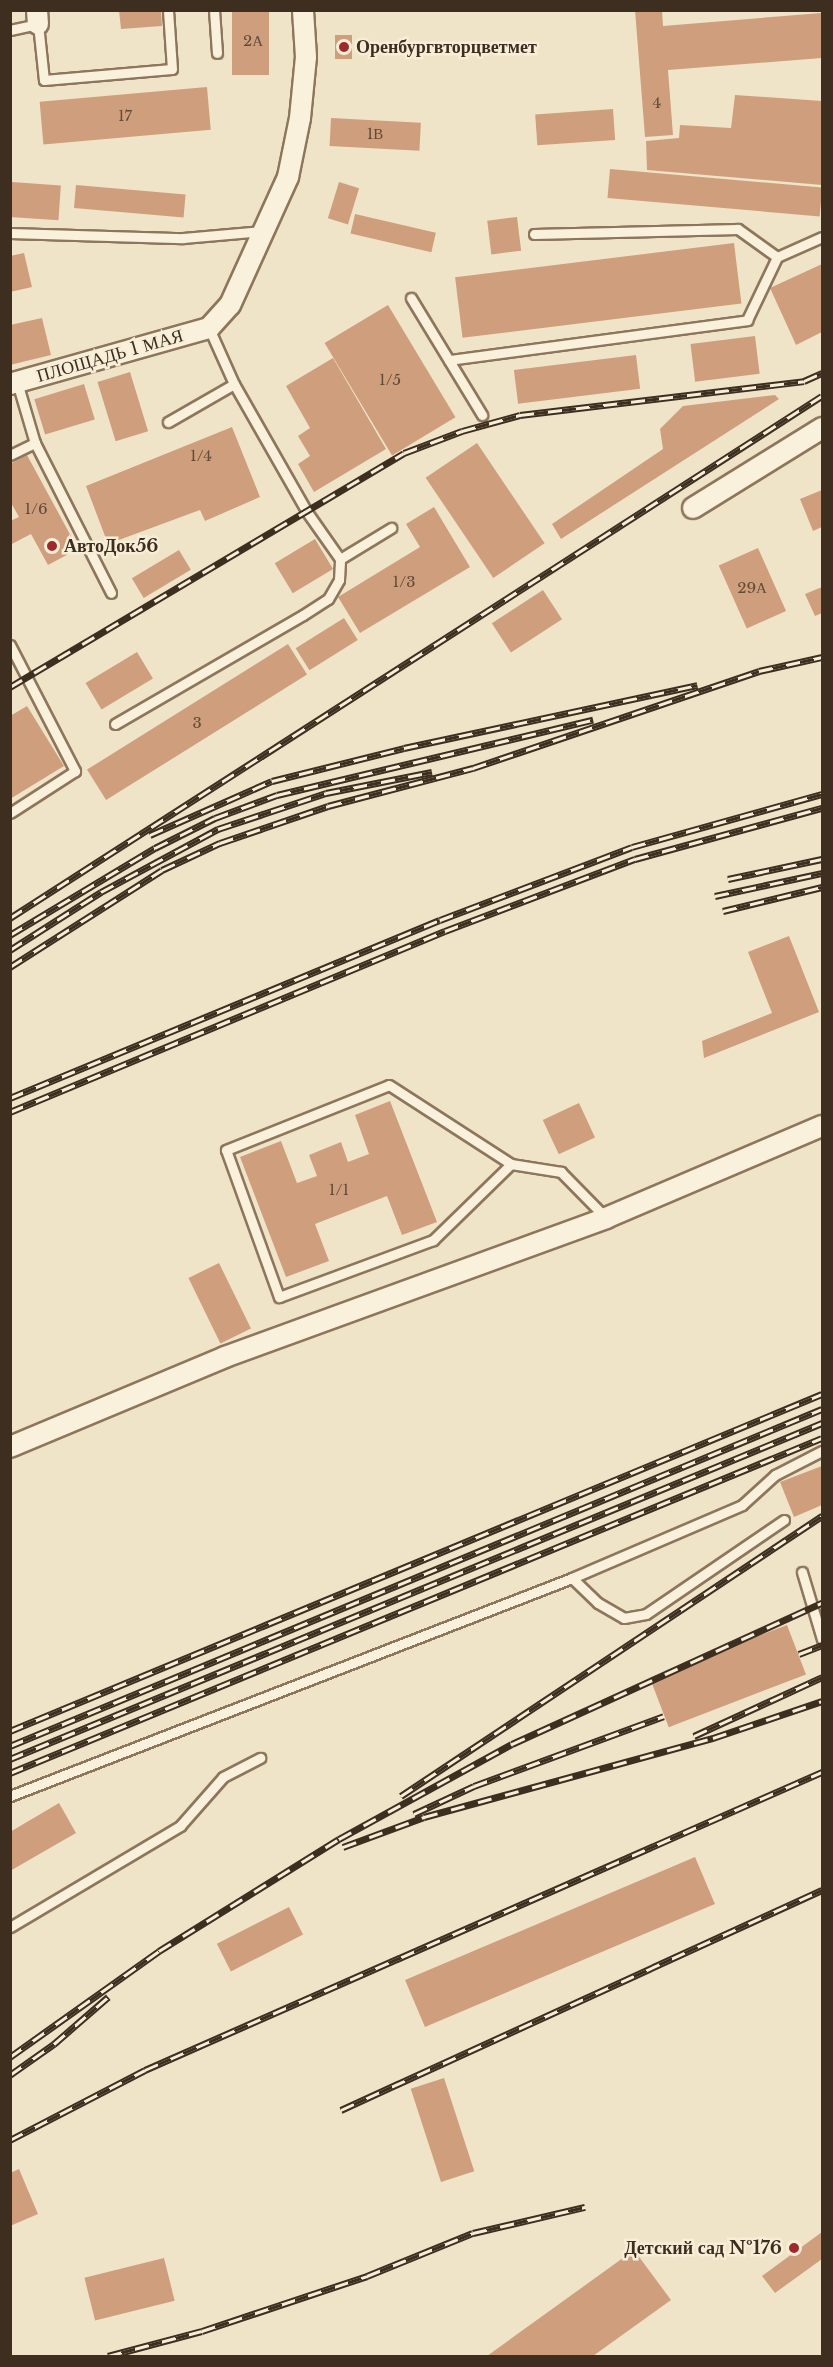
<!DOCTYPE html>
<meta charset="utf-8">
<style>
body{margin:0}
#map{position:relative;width:833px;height:2367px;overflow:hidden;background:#f0e4c8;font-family:"Libre Baskerville",serif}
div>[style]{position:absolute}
.building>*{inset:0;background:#cf9f7d;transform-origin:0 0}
.roads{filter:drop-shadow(2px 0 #8d765c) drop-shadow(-2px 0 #8d765c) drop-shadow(0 2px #8d765c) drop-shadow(0 -2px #8d765c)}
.lane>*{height:9px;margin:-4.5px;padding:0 4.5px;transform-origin:4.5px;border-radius:4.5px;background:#faf1dc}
.street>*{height:20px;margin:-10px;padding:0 10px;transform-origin:10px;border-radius:10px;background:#faf1dc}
.rail>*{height:7px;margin-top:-3.5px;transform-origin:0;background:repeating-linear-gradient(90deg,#f7eed8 0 14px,#3d2e20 0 28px);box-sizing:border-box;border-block:2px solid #3d2e20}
.dots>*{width:16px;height:16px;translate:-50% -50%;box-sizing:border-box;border:3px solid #f7eed8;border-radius:50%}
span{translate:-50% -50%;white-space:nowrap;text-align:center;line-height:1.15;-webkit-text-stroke:5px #f7eed8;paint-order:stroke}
.number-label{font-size:15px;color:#624a37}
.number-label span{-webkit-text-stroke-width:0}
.poi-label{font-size:18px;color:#3d2e20;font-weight:700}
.left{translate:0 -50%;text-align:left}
.right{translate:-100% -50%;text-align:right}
.street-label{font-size:18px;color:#3d2e20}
.frame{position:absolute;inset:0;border:12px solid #3d2e20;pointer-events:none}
</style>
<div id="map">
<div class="building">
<div style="clip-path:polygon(119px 10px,161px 10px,162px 26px,121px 29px)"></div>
<div style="left:232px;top:10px;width:37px;height:65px"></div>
<div style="clip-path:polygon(635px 10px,662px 10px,663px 26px,821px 13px,822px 58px,668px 70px,673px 135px,645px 137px)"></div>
<div style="left:335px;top:35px;width:17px;height:24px"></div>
<div style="left:207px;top:87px;width:43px;height:168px;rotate:85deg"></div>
<div style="clip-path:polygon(735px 95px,822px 101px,822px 185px,647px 170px,646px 141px,679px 138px,680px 125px,731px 128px)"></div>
<div style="left:613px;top:109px;width:31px;height:78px;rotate:86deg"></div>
<div style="left:331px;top:118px;width:90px;height:28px;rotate:3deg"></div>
<div style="left:610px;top:169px;width:213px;height:29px;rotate:5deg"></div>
<div style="left:12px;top:182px;width:49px;height:35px;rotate:4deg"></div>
<div style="left:339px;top:182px;width:21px;height:38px;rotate:17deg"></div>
<div style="left:76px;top:185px;width:110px;height:23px;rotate:5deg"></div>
<div style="left:355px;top:214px;width:83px;height:20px;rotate:13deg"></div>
<div style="left:517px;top:217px;width:34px;height:30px;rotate:83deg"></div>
<div style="left:734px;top:243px;width:61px;height:281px;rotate:83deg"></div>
<div style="clip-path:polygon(24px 253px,32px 287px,10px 292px,10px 256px)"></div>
<div style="clip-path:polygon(822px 264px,822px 332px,796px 345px,770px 288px)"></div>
<div style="left:388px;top:305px;width:131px;height:74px;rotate:59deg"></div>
<div style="clip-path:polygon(42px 318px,51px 355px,10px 365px,10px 325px)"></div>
<div style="left:755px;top:336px;width:38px;height:65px;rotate:83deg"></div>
<div style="left:636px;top:355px;width:34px;height:123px;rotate:83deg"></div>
<div style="clip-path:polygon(333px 358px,386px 449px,314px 492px,298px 464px,310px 456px,298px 436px,310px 428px,286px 386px)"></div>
<div style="left:130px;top:372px;width:62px;height:34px;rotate:73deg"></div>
<div style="left:84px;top:384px;width:37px;height:52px;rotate:73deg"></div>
<div style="clip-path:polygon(775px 395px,779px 399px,561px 539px,552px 524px,663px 449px,660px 429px,683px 406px)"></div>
<div style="clip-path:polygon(232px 427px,260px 497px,205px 521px,200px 510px,108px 544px,86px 486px)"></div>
<div style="left:477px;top:443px;width:121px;height:62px;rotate:56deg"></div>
<div style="clip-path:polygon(27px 455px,78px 549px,48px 565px,31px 534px,10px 545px,10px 521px,19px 517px,10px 501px,10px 464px)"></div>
<div style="clip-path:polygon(822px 490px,822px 527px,813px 531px,800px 499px)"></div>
<div style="clip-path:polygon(434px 507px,470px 567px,360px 633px,338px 597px,420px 547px,406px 524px)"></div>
<div style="left:315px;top:539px;width:35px;height:47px;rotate:59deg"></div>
<div style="left:758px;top:548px;width:69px;height:43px;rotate:66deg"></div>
<div style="left:179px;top:550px;width:23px;height:55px;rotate:59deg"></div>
<div style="clip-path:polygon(822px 587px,822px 613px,815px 616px,805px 594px)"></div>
<div style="left:543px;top:590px;width:35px;height:61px;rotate:57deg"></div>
<div style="left:344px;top:618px;width:26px;height:57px;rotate:58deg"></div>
<div style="left:288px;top:644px;width:36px;height:237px;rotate:58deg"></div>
<div style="left:137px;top:652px;width:31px;height:60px;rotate:59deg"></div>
<div style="clip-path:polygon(27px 706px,64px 766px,10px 799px,10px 716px)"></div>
<div style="clip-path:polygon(789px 936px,819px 1012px,704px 1058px,702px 1041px,772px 1013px,748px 952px)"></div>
<div style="clip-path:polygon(390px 1101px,437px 1222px,402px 1235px,387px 1196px,315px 1224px,329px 1261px,286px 1277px,240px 1157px,281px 1141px,297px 1183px,317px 1176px,309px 1155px,341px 1142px,348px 1162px,369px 1154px,355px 1115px)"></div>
<div style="left:579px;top:1103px;width:38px;height:40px;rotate:65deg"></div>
<div style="left:219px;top:1263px;width:73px;height:34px;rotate:64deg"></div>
<div style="clip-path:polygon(822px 1466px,822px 1505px,794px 1517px,780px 1482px)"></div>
<div style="left:787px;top:1625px;width:53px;height:147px;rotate:69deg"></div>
<div style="clip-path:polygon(59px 1803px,76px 1833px,10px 1871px,10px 1832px)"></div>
<div style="left:695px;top:1857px;width:51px;height:315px;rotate:67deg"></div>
<div style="left:289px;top:1907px;width:31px;height:81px;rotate:63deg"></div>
<div style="left:444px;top:2078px;width:98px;height:35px;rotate:72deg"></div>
<div style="clip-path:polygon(19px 2169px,38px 2214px,10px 2226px,10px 2173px)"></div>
<div style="clip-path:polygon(822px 2232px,822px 2259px,775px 2293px,762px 2276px)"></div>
<div style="clip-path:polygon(634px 2250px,671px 2300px,593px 2356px,487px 2356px)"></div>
<div style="left:164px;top:2258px;width:44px;height:82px;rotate:76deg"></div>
</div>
<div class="roads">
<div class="lane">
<div style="left:214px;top:10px;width:43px;rotate:86deg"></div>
<div style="left:10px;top:30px;width:29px;rotate:-12deg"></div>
<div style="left:38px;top:24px;width:56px;rotate:83.9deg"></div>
<div style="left:44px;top:80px;width:128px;rotate:-4.9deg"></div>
<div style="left:172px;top:69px;width:59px;rotate:-93.9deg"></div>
<div style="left:10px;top:233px;width:173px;rotate:1.7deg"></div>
<div style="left:183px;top:238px;width:80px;rotate:-5deg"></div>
<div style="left:534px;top:234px;width:204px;rotate:-1.4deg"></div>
<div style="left:738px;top:229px;width:48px;rotate:35.7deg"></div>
<div style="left:411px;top:298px;width:137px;rotate:58.7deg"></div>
<div style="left:449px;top:360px;width:301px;rotate:-7.6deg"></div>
<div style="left:747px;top:320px;width:70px;rotate:-64.5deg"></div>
<div style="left:777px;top:257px;width:49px;rotate:-24deg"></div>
<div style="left:17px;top:382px;width:64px;rotate:73.6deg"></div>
<div style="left:35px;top:443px;width:168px;rotate:63.1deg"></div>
<div style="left:168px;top:422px;width:76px;rotate:-29.9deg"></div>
<div style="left:10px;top:455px;width:28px;rotate:-26deg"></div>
<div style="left:340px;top:559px;width:60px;rotate:-31.3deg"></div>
<div style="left:10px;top:645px;width:142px;rotate:62.7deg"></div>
<div style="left:75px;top:771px;width:77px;rotate:147.1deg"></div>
<div style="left:115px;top:724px;width:217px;rotate:-30.1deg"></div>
<div style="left:303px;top:615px;width:30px;rotate:-33deg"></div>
<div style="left:328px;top:599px;width:22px;rotate:-60deg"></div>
<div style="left:339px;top:580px;width:21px;rotate:-87deg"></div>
<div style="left:340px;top:559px;width:57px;rotate:-125.1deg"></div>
<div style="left:307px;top:512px;width:147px;rotate:-119.7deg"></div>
<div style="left:234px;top:384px;width:61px;rotate:-114.1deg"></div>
<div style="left:511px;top:1164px;width:109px;rotate:135.7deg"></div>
<div style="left:433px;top:1240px;width:164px;rotate:159.7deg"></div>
<div style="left:279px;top:1297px;width:156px;rotate:-109.8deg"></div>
<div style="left:226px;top:1150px;width:175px;rotate:-21.7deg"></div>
<div style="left:389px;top:1085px;width:145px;rotate:32.9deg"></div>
<div style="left:511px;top:1164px;width:51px;rotate:9.1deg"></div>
<div style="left:561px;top:1172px;width:64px;rotate:45.6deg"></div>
<div style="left:802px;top:1572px;width:70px;rotate:73.4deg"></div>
<div style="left:572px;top:1578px;width:36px;rotate:44deg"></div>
<div style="left:598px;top:1603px;width:30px;rotate:30deg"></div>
<div style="left:624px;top:1618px;width:22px;rotate:-10deg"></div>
<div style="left:646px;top:1614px;width:167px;rotate:-34.3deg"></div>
<div style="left:10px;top:1796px;width:603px;rotate:-21.2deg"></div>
<div style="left:572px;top:1578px;width:185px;rotate:-23.2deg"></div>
<div style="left:742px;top:1505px;width:45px;rotate:-42.3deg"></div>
<div style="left:775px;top:1475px;width:53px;rotate:-27.1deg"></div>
<div style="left:10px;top:1927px;width:198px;rotate:-30.7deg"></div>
<div style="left:180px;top:1826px;width:65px;rotate:-48.7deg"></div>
<div style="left:223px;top:1777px;width:42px;rotate:-27.2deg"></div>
</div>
<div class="street">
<div style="left:37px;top:10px;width:14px;rotate:86deg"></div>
<div style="left:10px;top:384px;width:207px;rotate:-15.7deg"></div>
<div style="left:209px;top:328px;width:31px;rotate:-48deg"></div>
<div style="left:230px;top:305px;width:141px;rotate:-65.6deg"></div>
<div style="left:288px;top:177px;width:60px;rotate:-78.5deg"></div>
<div style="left:300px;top:118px;width:61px;rotate:-84.4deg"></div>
<div style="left:306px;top:57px;width:47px;rotate:-93.7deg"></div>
<div style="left:693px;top:508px;width:152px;rotate:-31.8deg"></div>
<div style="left:10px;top:1447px;width:233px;rotate:-22.7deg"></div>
<div style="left:225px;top:1357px;width:406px;rotate:-20deg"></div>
<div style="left:606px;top:1218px;width:235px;rotate:-23.1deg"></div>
</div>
</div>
<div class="rail">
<div style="left:10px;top:687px;width:458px;rotate:-30.7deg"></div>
<div style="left:404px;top:453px;width:62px;rotate:-20.8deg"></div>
<div style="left:462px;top:431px;width:60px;rotate:-15.4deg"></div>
<div style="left:520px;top:415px;width:286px;rotate:-6.8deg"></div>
<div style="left:804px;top:381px;width:20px;rotate:-24deg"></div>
<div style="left:150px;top:835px;width:133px;rotate:-23.9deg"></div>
<div style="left:272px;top:781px;width:136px;rotate:-14deg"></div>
<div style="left:404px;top:748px;width:300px;rotate:-12.1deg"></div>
<div style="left:728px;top:879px;width:96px;rotate:-12deg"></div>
<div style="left:715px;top:896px;width:109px;rotate:-12.1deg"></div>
<div style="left:723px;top:911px;width:102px;rotate:-13.6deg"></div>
<div style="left:10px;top:918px;width:965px;rotate:-32.74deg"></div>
<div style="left:10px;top:935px;width:169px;rotate:-31deg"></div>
<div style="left:155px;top:848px;width:67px;rotate:-26.6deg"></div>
<div style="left:215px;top:818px;width:66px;rotate:-20.4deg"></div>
<div style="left:277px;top:795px;width:325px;rotate:-13.4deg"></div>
<div style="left:10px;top:950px;width:108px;rotate:-32.5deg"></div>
<div style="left:101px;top:892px;width:133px;rotate:-28.3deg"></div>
<div style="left:218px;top:829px;width:114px;rotate:-18.4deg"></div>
<div style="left:326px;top:793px;width:108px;rotate:-11.2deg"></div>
<div style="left:10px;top:967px;width:180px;rotate:-32.5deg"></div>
<div style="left:162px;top:870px;width:64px;rotate:-25deg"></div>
<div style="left:220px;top:843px;width:114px;rotate:-18.9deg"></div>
<div style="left:328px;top:806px;width:150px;rotate:-14.7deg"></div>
<div style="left:473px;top:768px;width:302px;rotate:-18.7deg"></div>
<div style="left:759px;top:671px;width:65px;rotate:-12.5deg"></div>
<div style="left:10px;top:1098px;width:465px;rotate:-22.5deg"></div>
<div style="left:440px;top:920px;width:205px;rotate:-20.8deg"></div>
<div style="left:632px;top:847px;width:197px;rotate:-15.6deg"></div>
<div style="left:10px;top:1112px;width:471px;rotate:-22.6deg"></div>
<div style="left:445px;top:931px;width:203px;rotate:-20.8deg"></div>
<div style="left:635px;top:859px;width:194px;rotate:-15.3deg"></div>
<div style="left:799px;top:1654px;width:25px;rotate:-21deg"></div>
<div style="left:10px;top:1731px;width:879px;rotate:-22.54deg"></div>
<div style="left:694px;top:1736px;width:141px;rotate:-24.7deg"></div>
<div style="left:10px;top:1746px;width:879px;rotate:-22.54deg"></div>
<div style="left:10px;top:1759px;width:879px;rotate:-22.48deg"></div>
<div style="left:10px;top:1773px;width:878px;rotate:-22.42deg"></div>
<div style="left:401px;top:1796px;width:506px;rotate:-33.63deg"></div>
<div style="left:414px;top:1814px;width:66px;rotate:-25deg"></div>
<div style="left:474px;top:1786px;width:202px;rotate:-20.2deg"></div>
<div style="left:343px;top:1847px;width:86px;rotate:-20.3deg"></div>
<div style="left:424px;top:1817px;width:300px;rotate:-15.3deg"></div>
<div style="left:713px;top:1738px;width:115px;rotate:-18.7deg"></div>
<div style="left:10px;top:2057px;width:183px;rotate:-35.4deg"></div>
<div style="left:159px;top:1951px;width:212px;rotate:-31.9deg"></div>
<div style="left:339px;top:1839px;width:197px;rotate:-28.8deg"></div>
<div style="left:512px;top:1744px;width:341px;rotate:-24.5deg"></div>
<div style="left:10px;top:2075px;width:54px;rotate:-35.2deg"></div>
<div style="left:54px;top:2044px;width:72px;rotate:-41deg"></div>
<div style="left:341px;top:2110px;width:529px;rotate:-24.58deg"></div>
<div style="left:10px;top:2140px;width:152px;rotate:-27.4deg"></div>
<div style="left:145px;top:2070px;width:740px;rotate:-23.76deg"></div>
<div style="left:108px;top:2356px;width:97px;rotate:-14.9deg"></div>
<div style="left:202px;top:2331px;width:174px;rotate:-18.4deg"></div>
<div style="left:367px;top:2276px;width:114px;rotate:-22.1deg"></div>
<div style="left:473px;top:2233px;width:115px;rotate:-13.1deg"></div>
</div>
<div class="dots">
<div style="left:344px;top:47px;background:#9e2a2b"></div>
<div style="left:52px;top:546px;background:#9e2a2b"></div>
<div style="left:794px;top:2248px;background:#9e2a2b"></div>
</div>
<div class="number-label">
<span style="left:253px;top:41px">2А</span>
<span style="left:657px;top:103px">4</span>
<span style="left:125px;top:116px">17</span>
<span style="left:375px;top:134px">1В</span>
<span style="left:390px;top:380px">1/5</span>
<span style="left:201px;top:456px">1/4</span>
<span style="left:36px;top:509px">1/6</span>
<span style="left:404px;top:582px">1/3</span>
<span style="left:752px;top:588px">29А</span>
<span style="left:197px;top:723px">3</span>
<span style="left:339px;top:1190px">1/1</span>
</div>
<div class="poi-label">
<span class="left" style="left:356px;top:47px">Оренбургвторцветмет</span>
<span class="left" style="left:64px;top:546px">АвтоДок56</span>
<span class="right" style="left:782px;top:2248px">Детский сад №176</span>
</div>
<div class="street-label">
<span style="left:110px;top:356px;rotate:-16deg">ПЛОЩАДЬ 1 МАЯ</span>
</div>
<div class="frame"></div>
</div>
